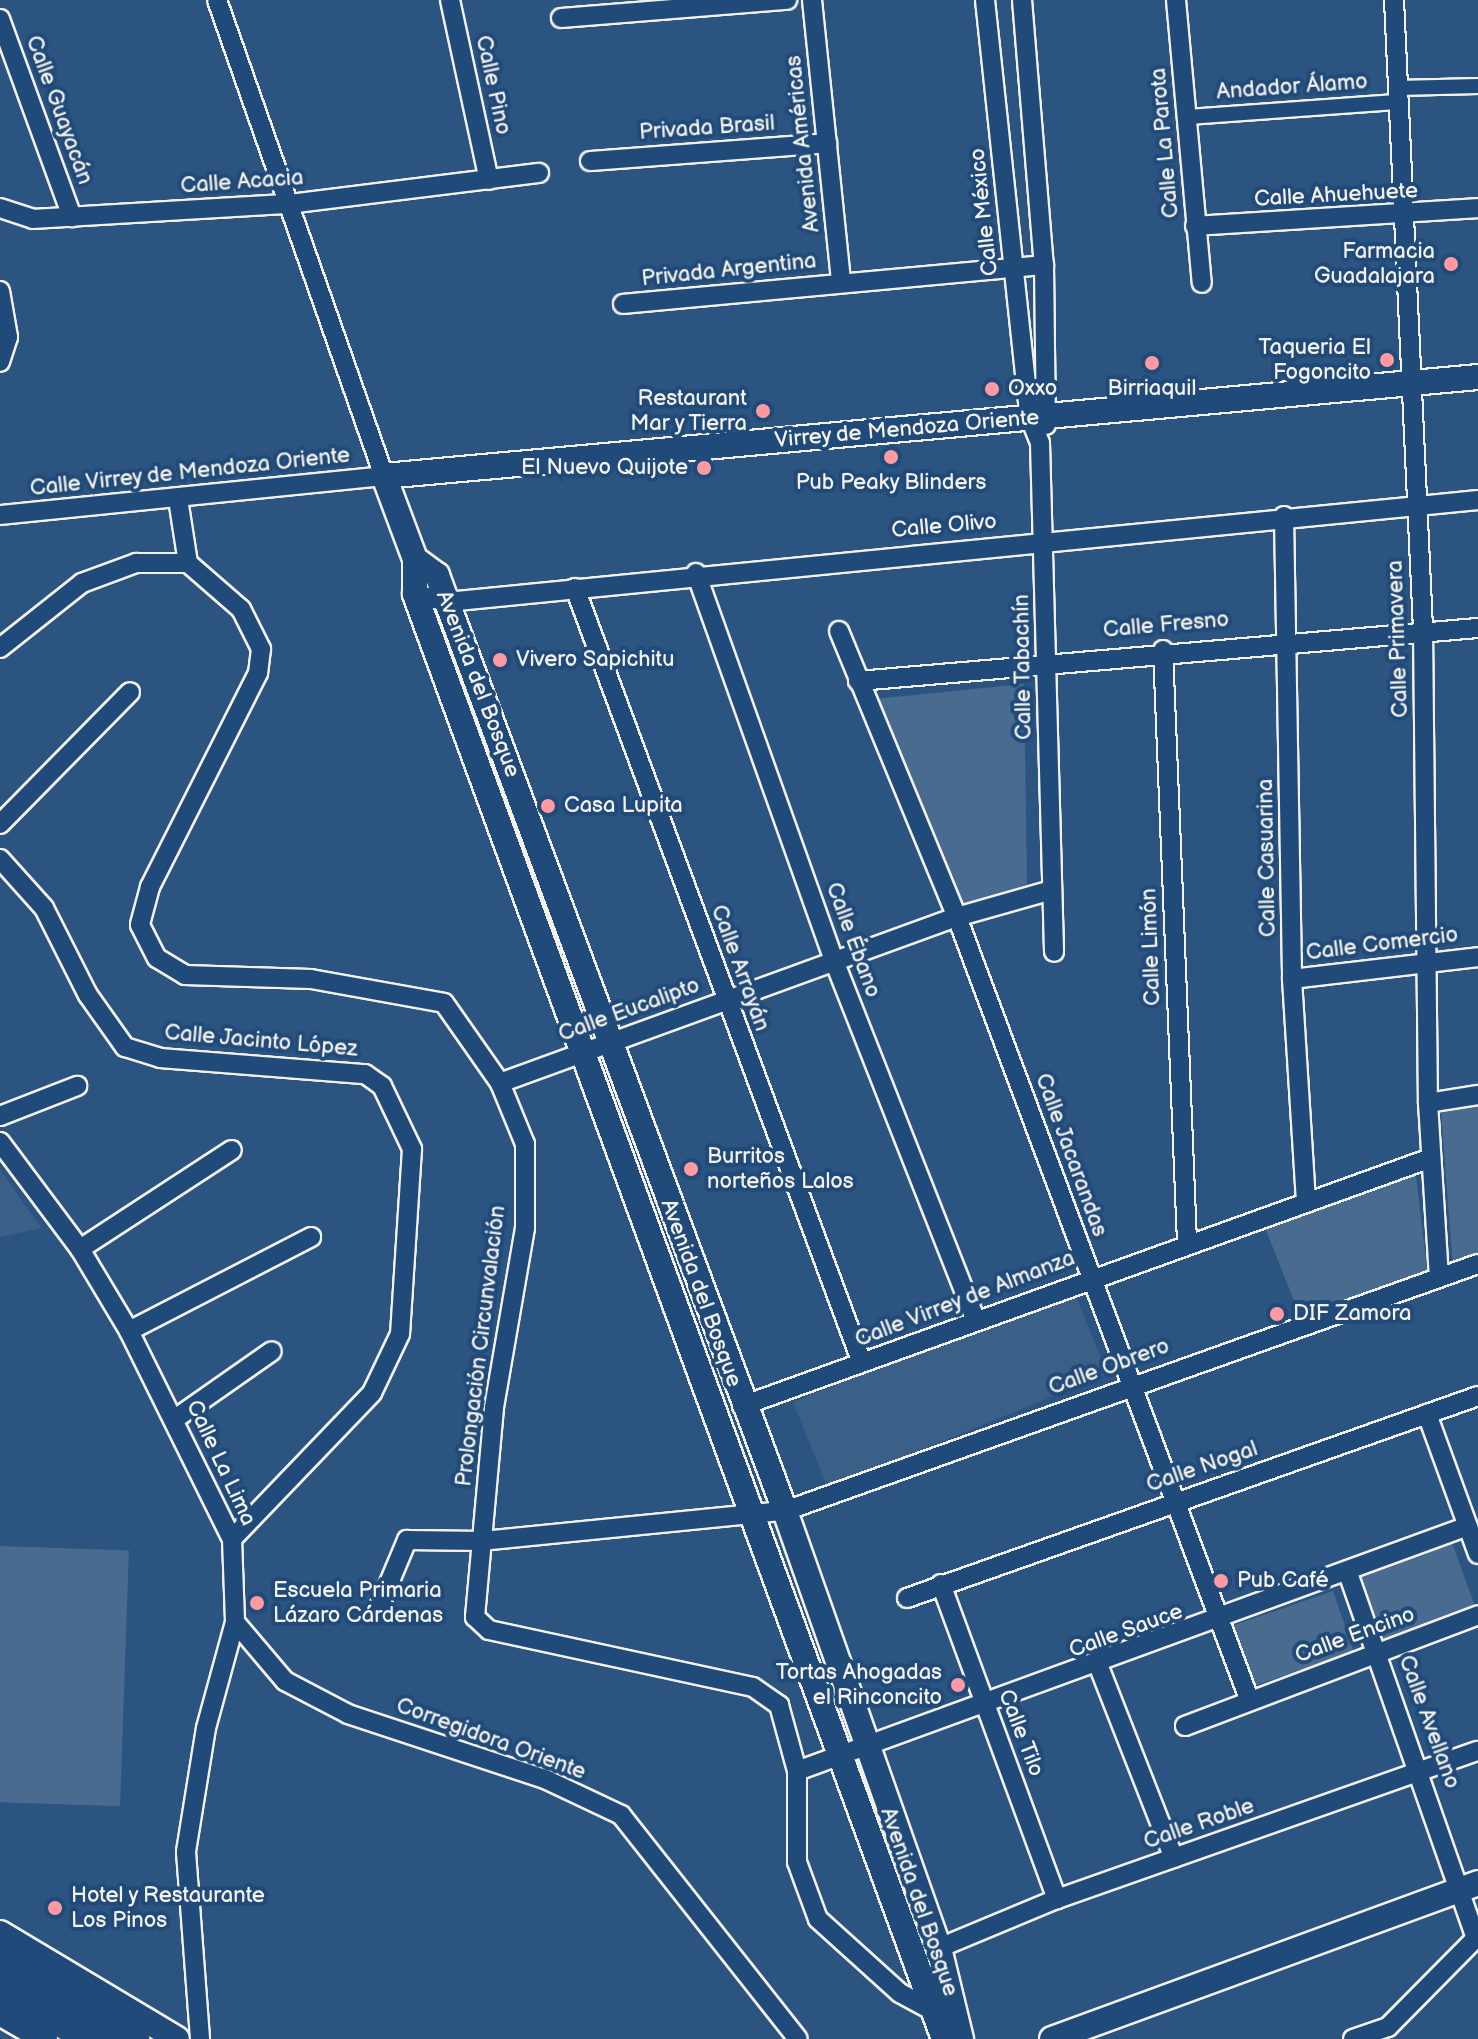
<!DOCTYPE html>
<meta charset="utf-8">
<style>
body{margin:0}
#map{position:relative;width:1478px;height:2039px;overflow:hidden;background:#2c5481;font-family:"Balsamiq Sans",sans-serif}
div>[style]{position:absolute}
.built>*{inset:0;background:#3b6088;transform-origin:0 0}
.green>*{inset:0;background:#496b90;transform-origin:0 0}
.roads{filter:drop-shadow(2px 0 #f4f1e8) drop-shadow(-2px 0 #f4f1e8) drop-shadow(0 2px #f4f1e8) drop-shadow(0 -2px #f4f1e8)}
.pedestrian>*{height:14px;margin:-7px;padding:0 7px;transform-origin:7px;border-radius:7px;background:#1f4a7a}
.minor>*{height:18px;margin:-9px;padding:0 9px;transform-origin:9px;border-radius:9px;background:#1f4a7a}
.tertiary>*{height:24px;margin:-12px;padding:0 12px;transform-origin:12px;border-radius:12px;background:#1f4a7a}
.primary>*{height:30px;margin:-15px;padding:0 15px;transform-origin:15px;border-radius:15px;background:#1f4a7a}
.dots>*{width:22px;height:22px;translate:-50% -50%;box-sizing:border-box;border:4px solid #1f4a7a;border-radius:50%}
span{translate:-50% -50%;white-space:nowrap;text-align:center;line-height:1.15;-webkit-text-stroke:8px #1f4a7a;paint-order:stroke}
.street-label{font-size:22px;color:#f4f1e8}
.poi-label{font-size:22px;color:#f4f1e8}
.right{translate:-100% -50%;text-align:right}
.left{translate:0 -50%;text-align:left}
</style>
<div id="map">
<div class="built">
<div style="clip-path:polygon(0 1169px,41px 1228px,0 1237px)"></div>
<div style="left:1073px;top:1289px;width:92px;height:302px;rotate:68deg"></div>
</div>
<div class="green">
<div style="clip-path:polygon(1024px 684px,1027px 884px,957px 911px,875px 699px)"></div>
<div style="clip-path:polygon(1478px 1106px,1478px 1258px,1453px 1267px,1441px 1112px)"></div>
<div style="clip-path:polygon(1415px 1169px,1428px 1276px,1300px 1316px,1264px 1225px)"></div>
<div style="left:1451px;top:1540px;width:70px;height:97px;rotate:70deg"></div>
<div style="left:0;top:1546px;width:129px;height:256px;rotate:2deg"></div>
<div style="left:1333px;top:1591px;width:64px;height:110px;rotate:71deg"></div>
</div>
<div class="roads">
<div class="pedestrian">
<div style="left:1398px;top:88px;width:80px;rotate:-1.4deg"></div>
<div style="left:1188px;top:117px;width:212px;rotate:-4.1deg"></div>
</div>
<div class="minor">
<div style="left:450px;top:0;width:184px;rotate:77.8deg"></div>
<div style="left:812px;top:0;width:284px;rotate:84.1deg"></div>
<div style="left:985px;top:0;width:420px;rotate:83.9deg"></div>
<div style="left:1030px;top:418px;width:27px;rotate:68deg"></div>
<div style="left:1040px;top:443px;width:509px;rotate:88.42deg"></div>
<div style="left:1022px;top:0;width:266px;rotate:85.3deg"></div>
<div style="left:1044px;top:265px;width:160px;rotate:89.3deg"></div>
<div style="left:1176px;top:0;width:284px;rotate:84.8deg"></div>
<div style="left:1394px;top:0;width:630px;rotate:87.36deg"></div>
<div style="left:1423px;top:629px;width:474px;rotate:89.4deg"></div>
<div style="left:1428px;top:1103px;width:174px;rotate:86.4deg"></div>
<div style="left:561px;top:18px;width:227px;rotate:-4.6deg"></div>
<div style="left:0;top:19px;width:211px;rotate:70deg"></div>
<div style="left:590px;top:161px;width:238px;rotate:-4.3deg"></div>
<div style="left:0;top:208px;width:35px;rotate:18deg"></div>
<div style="left:33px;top:219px;width:256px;rotate:-3.4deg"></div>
<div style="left:289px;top:204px;width:252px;rotate:-7.1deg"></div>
<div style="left:1195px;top:226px;width:284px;rotate:-3.6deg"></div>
<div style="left:0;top:291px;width:47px;rotate:80.1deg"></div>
<div style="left:8px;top:337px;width:26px;rotate:108deg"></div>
<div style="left:623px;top:304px;width:423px;rotate:-5.3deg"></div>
<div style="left:178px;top:499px;width:65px;rotate:81.1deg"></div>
<div style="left:0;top:515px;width:386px;rotate:-5.8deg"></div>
<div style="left:384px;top:476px;width:504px;rotate:-109.33deg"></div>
<div style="left:1284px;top:516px;width:463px;rotate:89deg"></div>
<div style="left:1292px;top:979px;width:220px;rotate:86.4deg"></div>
<div style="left:696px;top:573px;width:414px;rotate:70.4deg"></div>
<div style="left:835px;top:963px;width:383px;rotate:68.5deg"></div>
<div style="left:575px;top:588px;width:826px;rotate:69.68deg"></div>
<div style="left:415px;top:594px;width:33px;rotate:14deg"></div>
<div style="left:447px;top:602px;width:1036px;rotate:-5.65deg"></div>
<div style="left:839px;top:631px;width:309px;rotate:67.6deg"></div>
<div style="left:957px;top:917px;width:835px;rotate:69.52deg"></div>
<div style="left:0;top:648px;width:105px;rotate:-38.4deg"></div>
<div style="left:82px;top:583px;width:58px;rotate:-20.3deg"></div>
<div style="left:136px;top:563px;width:52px"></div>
<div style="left:188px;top:563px;width:70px;rotate:41deg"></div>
<div style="left:241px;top:609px;width:45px;rotate:63.4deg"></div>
<div style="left:261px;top:649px;width:24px;rotate:97deg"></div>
<div style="left:258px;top:673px;width:240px;rotate:116.8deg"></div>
<div style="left:150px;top:887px;width:39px;rotate:105deg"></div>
<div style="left:140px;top:925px;width:37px;rotate:63deg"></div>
<div style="left:157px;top:958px;width:33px;rotate:31deg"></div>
<div style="left:185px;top:975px;width:126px;rotate:1.8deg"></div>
<div style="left:311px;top:979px;width:135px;rotate:10.2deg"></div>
<div style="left:444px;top:1003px;width:98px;rotate:55deg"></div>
<div style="left:500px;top:1083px;width:66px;rotate:67.7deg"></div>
<div style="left:525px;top:1144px;width:84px;rotate:90deg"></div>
<div style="left:525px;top:1228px;width:183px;rotate:99.8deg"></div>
<div style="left:494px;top:1408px;width:210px;rotate:95.2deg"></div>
<div style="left:475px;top:1617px;width:19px;rotate:43deg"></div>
<div style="left:489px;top:1630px;width:270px;rotate:12.2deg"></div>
<div style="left:753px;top:1687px;width:32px;rotate:35deg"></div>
<div style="left:779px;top:1705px;width:68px;rotate:74.7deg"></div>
<div style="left:797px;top:1771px;width:91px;rotate:90deg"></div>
<div style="left:797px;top:1862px;width:61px;rotate:69.8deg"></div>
<div style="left:818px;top:1919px;width:110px;rotate:42.1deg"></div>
<div style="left:900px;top:1993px;width:42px;rotate:28.4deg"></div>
<div style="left:1163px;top:650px;width:593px;rotate:87.68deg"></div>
<div style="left:858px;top:681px;width:622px;rotate:-4.89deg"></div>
<div style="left:0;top:824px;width:185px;rotate:-45.4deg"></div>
<div style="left:0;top:859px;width:66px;rotate:48.1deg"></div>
<div style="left:44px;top:908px;width:97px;rotate:63.2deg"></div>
<div style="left:88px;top:995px;width:64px;rotate:54.6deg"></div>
<div style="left:125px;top:1047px;width:37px;rotate:17deg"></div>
<div style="left:160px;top:1058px;width:206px;rotate:4.5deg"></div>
<div style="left:365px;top:1074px;width:21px;rotate:35deg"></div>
<div style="left:382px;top:1086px;width:70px;rotate:64.5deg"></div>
<div style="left:412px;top:1149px;width:185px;rotate:93.7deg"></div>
<div style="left:400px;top:1334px;width:65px;rotate:115.4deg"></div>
<div style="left:372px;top:1393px;width:202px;rotate:133.8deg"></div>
<div style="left:1292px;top:979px;width:187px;rotate:-6.7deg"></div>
<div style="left:500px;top:1083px;width:486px;rotate:-20deg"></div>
<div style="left:957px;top:917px;width:95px;rotate:-15.9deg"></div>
<div style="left:1428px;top:1103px;width:51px;rotate:-9.1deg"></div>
<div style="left:0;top:1116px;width:83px;rotate:-21.3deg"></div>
<div style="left:0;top:1142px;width:134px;rotate:53.2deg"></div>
<div style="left:80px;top:1249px;width:96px;rotate:59.1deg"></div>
<div style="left:129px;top:1331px;width:232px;rotate:63.7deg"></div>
<div style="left:232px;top:1539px;width:83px;rotate:87.9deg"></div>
<div style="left:235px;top:1622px;width:110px;rotate:105.3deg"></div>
<div style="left:206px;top:1728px;width:126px;rotate:99.2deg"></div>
<div style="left:186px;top:1852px;width:188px;rotate:85.7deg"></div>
<div style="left:80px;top:1249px;width:181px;rotate:-33.1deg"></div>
<div style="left:129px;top:1331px;width:205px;rotate:-27.3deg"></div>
<div style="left:742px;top:1406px;width:732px;rotate:-19.8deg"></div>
<div style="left:1427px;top:1414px;width:149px;rotate:70deg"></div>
<div style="left:175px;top:1419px;width:118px;rotate:-35deg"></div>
<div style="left:1348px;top:1573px;width:387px;rotate:70.7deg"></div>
<div style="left:1476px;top:1938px;width:125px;rotate:134.7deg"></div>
<div style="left:1388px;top:2027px;width:37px;rotate:161deg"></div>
<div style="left:941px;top:1584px;width:336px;rotate:69.8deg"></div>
<div style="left:907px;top:1598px;width:606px;rotate:-19.48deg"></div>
<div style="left:379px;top:1607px;width:73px;rotate:-67.3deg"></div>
<div style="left:407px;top:1540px;width:75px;rotate:0.8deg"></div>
<div style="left:482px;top:1541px;width:304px;rotate:-5.7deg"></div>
<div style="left:785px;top:1511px;width:736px;rotate:-19.62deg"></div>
<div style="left:235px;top:1622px;width:77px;rotate:49.7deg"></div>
<div style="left:285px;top:1681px;width:71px;rotate:27.6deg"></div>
<div style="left:348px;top:1714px;width:210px;rotate:18.3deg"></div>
<div style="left:547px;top:1780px;width:82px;rotate:25.3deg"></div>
<div style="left:621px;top:1815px;width:285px;rotate:51.7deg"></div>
<div style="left:1099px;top:1667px;width:205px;rotate:68.6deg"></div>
<div style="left:1185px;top:1726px;width:313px;rotate:-20.7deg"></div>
<div style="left:797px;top:1771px;width:714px;rotate:-20.06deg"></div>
<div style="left:939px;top:1948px;width:128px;rotate:-22.6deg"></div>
<div style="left:1057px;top:1899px;width:446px;rotate:-19.4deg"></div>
</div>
<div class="tertiary">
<div style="left:415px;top:559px;width:27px;rotate:36deg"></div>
<div style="left:437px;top:575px;width:29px;rotate:70deg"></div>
<div style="left:447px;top:602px;width:970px;rotate:69.6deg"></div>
<div style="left:785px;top:1511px;width:463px;rotate:70.6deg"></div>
<div style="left:939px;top:1948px;width:94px;rotate:76.4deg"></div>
<div style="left:0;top:1933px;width:206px;rotate:30.9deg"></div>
<div style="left:0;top:2013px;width:52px;rotate:30deg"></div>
<div style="left:944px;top:2039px;width:1539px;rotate:-110.11deg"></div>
<div style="left:415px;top:594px;width:35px;rotate:-90deg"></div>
<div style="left:415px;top:559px;width:89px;rotate:-110.5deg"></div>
<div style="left:384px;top:476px;width:1098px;rotate:-5.17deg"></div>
<div style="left:1052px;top:2039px;width:454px;rotate:-20.1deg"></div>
</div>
<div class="primary">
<div style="left:0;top:1960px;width:156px;rotate:30.5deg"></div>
<div style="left:0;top:1985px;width:105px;rotate:31deg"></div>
</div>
</div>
<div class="dots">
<div style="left:1451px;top:264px;background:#ff9aa2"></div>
<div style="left:1387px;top:360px;background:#ff9aa2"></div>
<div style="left:1152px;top:363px;background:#ff9aa2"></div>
<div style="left:992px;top:389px;background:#ff9aa2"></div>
<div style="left:763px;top:411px;background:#ff9aa2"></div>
<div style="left:891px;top:457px;background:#ff9aa2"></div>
<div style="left:704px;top:468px;background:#ff9aa2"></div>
<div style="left:500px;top:660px;background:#ff9aa2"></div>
<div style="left:548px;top:806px;background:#ff9aa2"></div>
<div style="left:691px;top:1169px;background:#ff9aa2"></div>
<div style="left:1277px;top:1314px;background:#ff9aa2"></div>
<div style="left:1221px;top:1581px;background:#ff9aa2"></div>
<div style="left:257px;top:1603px;background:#ff9aa2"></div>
<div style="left:958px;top:1685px;background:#ff9aa2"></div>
<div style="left:55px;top:1908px;background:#ff9aa2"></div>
</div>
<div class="street-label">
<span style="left:493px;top:85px;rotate:78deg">Calle Pino</span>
<span style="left:1292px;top:87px;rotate:-4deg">Andador Álamo</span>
<span style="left:59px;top:110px;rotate:70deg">Calle Guayacán</span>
<span style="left:707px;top:128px;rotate:-4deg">Privada Brasil</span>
<span style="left:1165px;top:143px;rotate:-95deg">Calle La Parota</span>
<span style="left:803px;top:144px;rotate:-96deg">Avenida Américas</span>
<span style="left:242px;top:182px;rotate:-4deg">Calle Acacia</span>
<span style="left:1336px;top:195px;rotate:-3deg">Calle Ahuehuete</span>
<span style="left:984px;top:212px;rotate:-96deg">Calle México</span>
<span style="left:729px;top:270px;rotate:-6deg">Privada Argentina</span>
<span style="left:907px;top:429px;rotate:-5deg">Virrey de Mendoza Oriente</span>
<span style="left:190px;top:472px;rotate:-6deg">Calle Virrey de Mendoza Oriente</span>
<span style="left:944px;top:526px;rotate:-5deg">Calle Olivo</span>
<span style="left:1166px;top:625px;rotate:-5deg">Calle Fresno</span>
<span style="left:1398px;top:639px;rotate:-92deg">Calle Primavera</span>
<span style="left:1023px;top:667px;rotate:-91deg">Calle Tabachín</span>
<span style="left:478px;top:684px;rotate:69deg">Avenida del Bosque</span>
<span style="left:1267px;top:858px;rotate:-91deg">Calle Casuarina</span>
<span style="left:853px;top:940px;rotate:70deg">Calle Ébano</span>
<span style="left:1382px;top:944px;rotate:-7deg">Calle Comercio</span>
<span style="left:1151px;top:947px;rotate:-92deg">Calle Limón</span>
<span style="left:740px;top:968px;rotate:70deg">Calle Arrayán</span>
<span style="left:629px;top:1010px;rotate:-20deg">Calle Eucalipto</span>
<span style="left:261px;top:1041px;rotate:5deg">Calle Jacinto López</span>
<span style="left:1071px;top:1155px;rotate:70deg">Calle Jacarandas</span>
<span style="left:701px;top:1293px;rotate:70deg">Avenida del Bosque</span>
<span style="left:965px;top:1299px;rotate:-21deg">Calle Virrey de Almanza</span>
<span style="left:481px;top:1346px;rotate:-83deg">Prolongación Circunvalación</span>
<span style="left:1109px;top:1367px;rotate:-20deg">Calle Obrero</span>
<span style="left:221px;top:1463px;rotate:65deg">Calle La Lima</span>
<span style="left:1202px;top:1467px;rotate:-19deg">Calle Nogal</span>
<span style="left:1126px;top:1631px;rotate:-20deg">Calle Sauce</span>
<span style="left:1355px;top:1635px;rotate:-20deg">Calle Encino</span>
<span style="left:1429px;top:1722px;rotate:70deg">Calle Avellano</span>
<span style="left:1021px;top:1733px;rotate:69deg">Calle Tilo</span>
<span style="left:491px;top:1739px;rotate:20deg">Corregidora Oriente</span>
<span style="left:1199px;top:1824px;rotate:-19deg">Calle Roble</span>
<span style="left:919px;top:1902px;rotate:71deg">Avenida del Bosque</span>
</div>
<div class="poi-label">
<span class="right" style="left:1435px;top:264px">Farmacia<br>Guadalajara</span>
<span class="right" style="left:1371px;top:360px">Taqueria El<br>Fogoncito</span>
<span class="left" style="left:1008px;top:389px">Oxxo</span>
<span style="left:1152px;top:389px">Birriaquil</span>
<span class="right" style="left:747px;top:411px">Restaurant<br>Mar y Tierra</span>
<span class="right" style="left:688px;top:468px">El Nuevo Quijote</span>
<span style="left:891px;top:483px">Pub Peaky Blinders</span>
<span class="left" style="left:516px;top:660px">Vivero Sapichitu</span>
<span class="left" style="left:564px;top:806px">Casa Lupita</span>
<span class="left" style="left:707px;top:1169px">Burritos<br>norteños Lalos</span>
<span class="left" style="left:1293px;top:1314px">DIF Zamora</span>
<span class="left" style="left:1237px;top:1581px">Pub Café</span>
<span class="left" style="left:273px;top:1603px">Escuela Primaria<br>Lázaro Cárdenas</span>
<span class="right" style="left:942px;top:1685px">Tortas Ahogadas<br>el Rinconcito</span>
<span class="left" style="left:71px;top:1908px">Hotel y Restaurante<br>Los Pinos</span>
</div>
</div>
